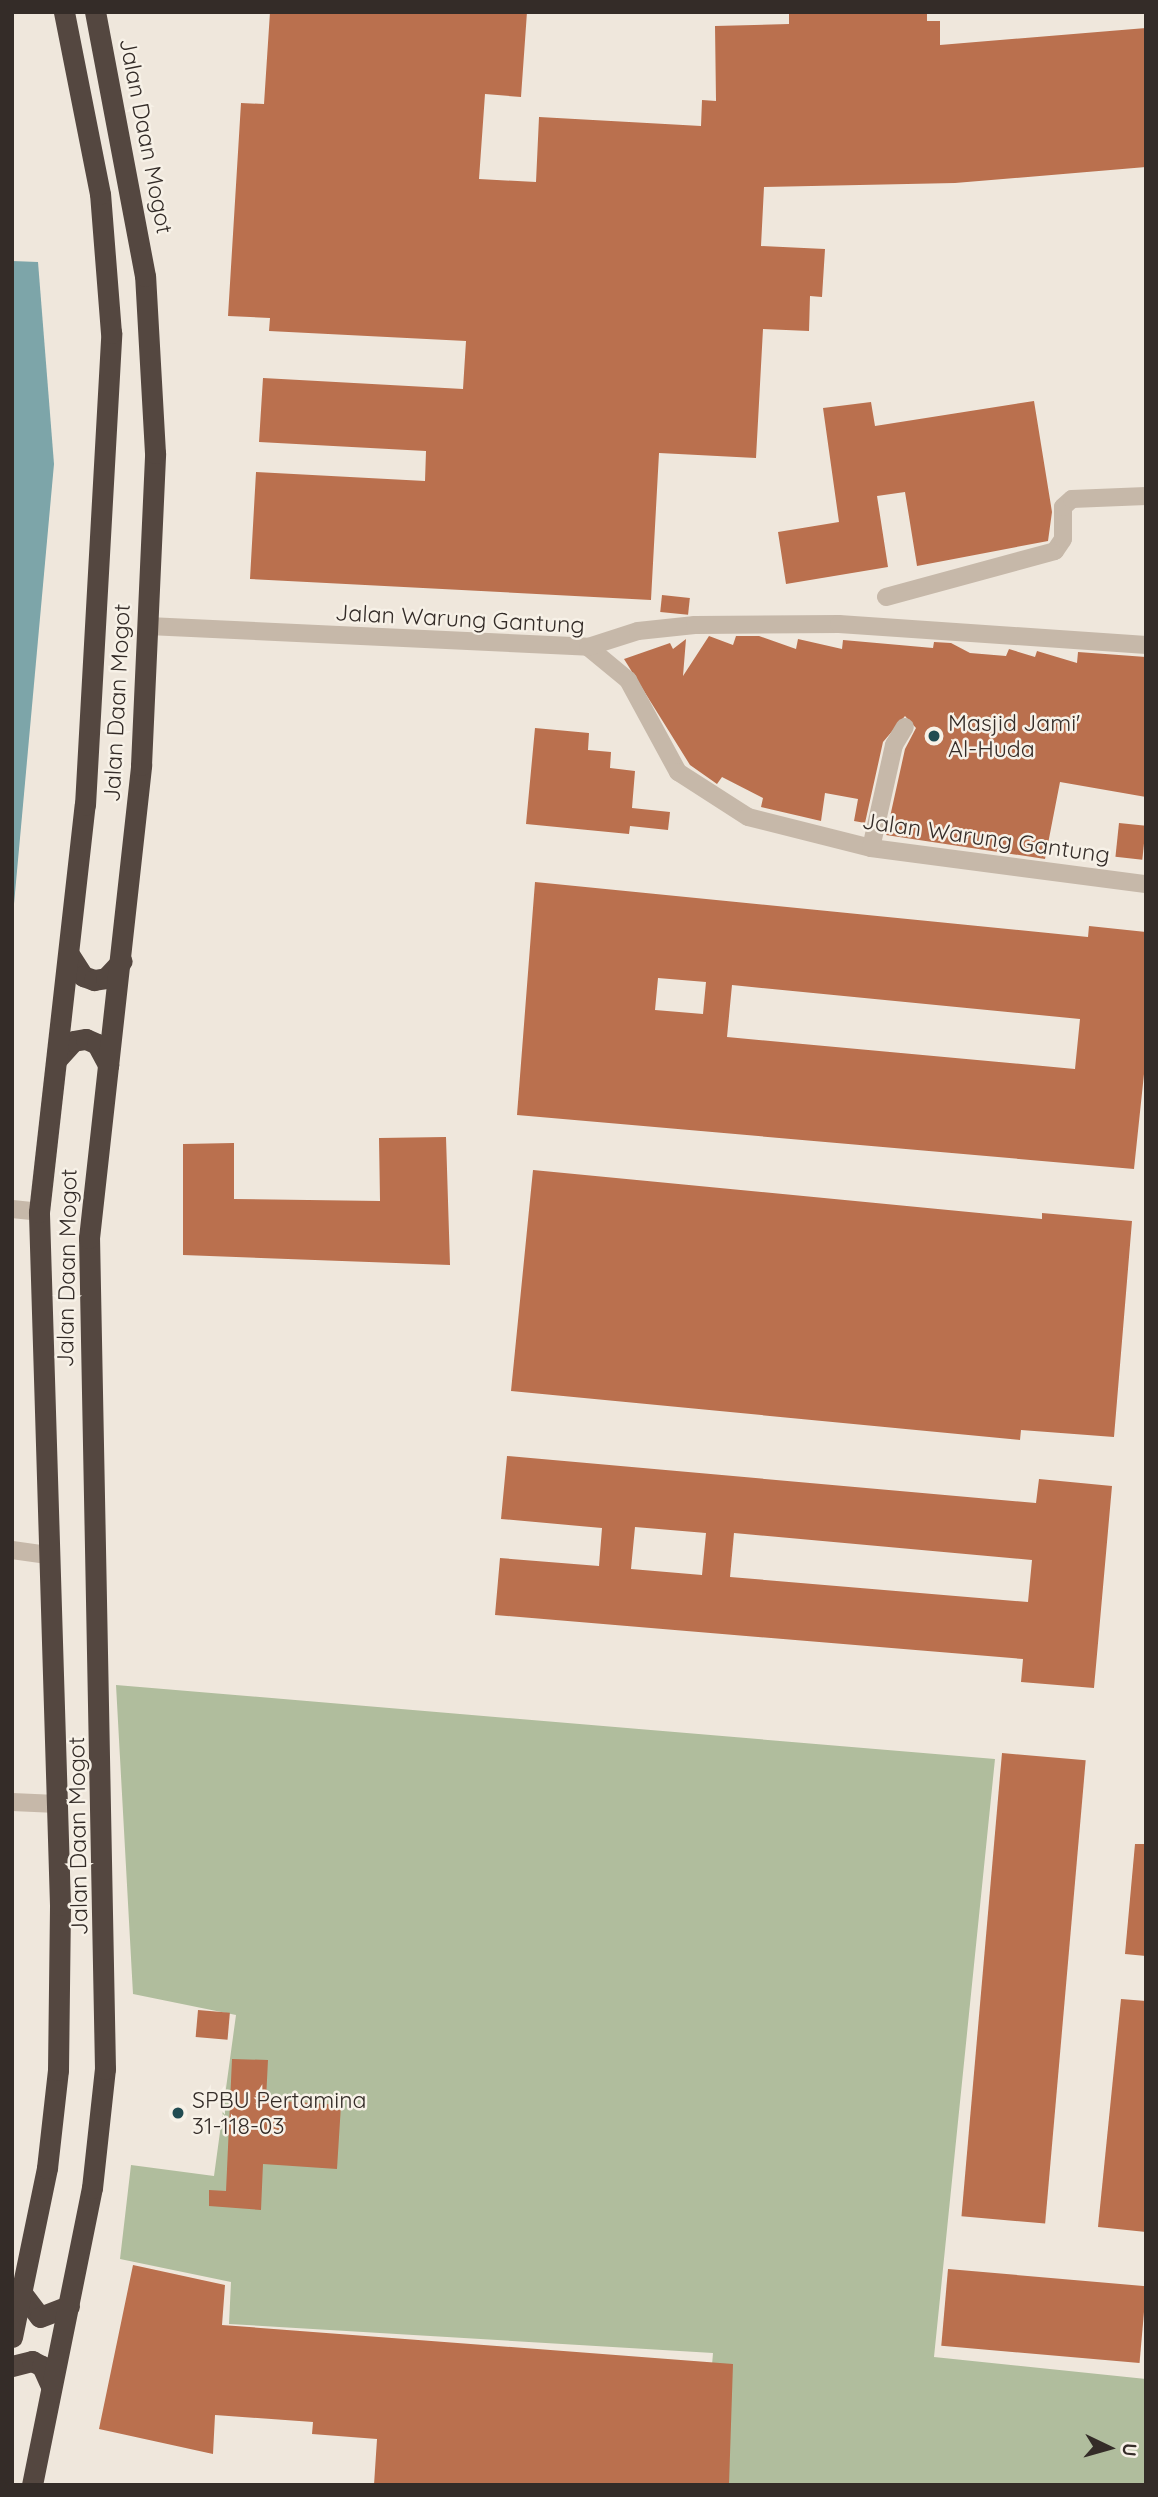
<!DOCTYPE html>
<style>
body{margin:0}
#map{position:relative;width:1158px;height:2497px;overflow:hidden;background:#efe7dc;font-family:Quicksand,sans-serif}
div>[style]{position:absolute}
.green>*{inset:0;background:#b0bd9d}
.water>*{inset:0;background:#7da5a9}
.building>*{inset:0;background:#ba704e;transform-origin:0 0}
.minor>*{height:18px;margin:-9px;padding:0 9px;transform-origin:9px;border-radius:9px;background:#c6b8a9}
.highway>*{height:21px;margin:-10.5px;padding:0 10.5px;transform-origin:10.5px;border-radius:10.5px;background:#544740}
.dots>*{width:19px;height:19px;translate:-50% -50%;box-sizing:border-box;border:4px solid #f7f1e7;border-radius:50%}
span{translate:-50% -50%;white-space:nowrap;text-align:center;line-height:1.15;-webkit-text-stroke:5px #f7f1e7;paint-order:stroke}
.street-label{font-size:23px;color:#342c28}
.poi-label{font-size:23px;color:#342c28}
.left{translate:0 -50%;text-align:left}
.frame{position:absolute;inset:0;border:14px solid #342c28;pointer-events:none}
.north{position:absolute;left:1074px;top:2413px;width:70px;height:70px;-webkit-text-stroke:5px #f7f1e7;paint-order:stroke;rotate:95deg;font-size:19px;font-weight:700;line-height:28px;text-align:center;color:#342c28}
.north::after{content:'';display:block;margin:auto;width:24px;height:32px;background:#342c28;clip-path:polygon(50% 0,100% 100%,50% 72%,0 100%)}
</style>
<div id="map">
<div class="green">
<div style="clip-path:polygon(116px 1685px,995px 1759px,934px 2357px,1146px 2379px,1146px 2485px,702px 2485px,713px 2353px,229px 2324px,231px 2282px,120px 2259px,131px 2165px,214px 2176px,236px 2015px,133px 1994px)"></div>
</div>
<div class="water">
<div style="clip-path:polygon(12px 261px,38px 262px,54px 464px,12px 926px)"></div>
</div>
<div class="building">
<div style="clip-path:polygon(270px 12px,527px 12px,521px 97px,485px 94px,479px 179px,536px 182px,539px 117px,701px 126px,702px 100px,716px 101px,715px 26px,789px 24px,789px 12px,927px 12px,927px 21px,940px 21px,940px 45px,1146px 28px,1146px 167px,955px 183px,764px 187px,761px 246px,825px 249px,822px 297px,810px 296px,809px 331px,763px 329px,756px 458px,659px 453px,651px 600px,250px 579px,256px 472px,425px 481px,426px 451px,259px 442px,263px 378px,463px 389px,466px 341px,269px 331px,270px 318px,228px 316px,241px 103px,264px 104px)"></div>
<div style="clip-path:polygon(1034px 401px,1052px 512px,1048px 541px,917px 566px,905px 492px,877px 496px,888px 567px,786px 584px,778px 532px,839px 522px,823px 408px,871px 402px,875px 426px)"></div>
<div style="left:662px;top:595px;width:28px;height:17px;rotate:6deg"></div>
<div style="clip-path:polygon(709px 636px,733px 645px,736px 636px,759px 636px,796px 649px,798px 639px,842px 649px,843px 640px,933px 648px,934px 642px,951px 643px,970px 653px,1006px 656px,1009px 649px,1035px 657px,1037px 651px,1077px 663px,1078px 652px,1146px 657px,1146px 797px,1060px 782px,1045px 859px,886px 835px,905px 749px,916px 728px,905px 716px,883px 742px,865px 823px,854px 821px,858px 799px,825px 793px,821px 821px,761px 807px,763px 798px,722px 777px,717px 784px,690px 765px,624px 659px,670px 643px,673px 649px,686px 639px,683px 676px)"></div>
<div style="clip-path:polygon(535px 728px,589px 733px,588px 750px,611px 752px,610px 768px,635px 771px,632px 808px,670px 812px,668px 830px,630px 826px,629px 834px,526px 824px)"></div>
<div style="left:1119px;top:823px;width:27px;height:34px;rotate:6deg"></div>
<div style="clip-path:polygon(evenodd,535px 882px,1088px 937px,1089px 926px,1146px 932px,1146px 1055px,1134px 1169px,517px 1115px,535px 882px,658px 978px,706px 982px,703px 1014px,655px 1010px,658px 978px,535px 882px,732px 985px,1080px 1019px,1075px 1069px,727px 1037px,732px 985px)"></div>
<div style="clip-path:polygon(446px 1137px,450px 1265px,183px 1255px,183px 1144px,234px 1143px,234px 1199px,380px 1201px,379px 1138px)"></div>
<div style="clip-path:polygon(533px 1170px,1042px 1219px,1042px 1213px,1132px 1221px,1114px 1437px,1021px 1430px,1020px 1440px,511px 1391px)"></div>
<div style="clip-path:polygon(evenodd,507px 1456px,1036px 1503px,1039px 1479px,1112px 1486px,1094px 1688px,1021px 1682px,1023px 1659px,495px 1615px,500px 1558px,599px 1566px,602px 1528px,501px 1519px,507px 1456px,635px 1527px,706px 1533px,702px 1575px,631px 1569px,635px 1527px,507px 1456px,734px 1533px,1032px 1560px,1028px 1602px,730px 1577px,734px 1533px)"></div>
<div style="left:1002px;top:1753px;width:84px;height:465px;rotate:5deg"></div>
<div style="clip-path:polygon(1135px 1844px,1146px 1844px,1146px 1956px,1125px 1954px)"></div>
<div style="clip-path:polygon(1121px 1999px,1146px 2001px,1146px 2232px,1098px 2227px)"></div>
<div style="left:198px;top:2010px;width:32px;height:27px;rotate:5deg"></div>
<div style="clip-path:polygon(232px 2059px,268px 2060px,266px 2100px,341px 2105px,337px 2169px,263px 2164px,261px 2210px,209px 2206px,209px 2190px,226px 2191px)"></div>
<div style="clip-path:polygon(133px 2265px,225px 2285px,222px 2325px,733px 2364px,729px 2485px,374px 2485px,377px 2439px,312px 2434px,313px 2422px,215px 2415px,213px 2454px,99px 2429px)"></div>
<div style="left:948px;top:2269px;width:199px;height:77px;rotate:5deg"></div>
</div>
<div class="minor">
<div style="left:886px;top:597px;width:175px;rotate:-15.2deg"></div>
<div style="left:1055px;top:551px;width:14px;rotate:-56deg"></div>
<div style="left:1063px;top:539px;width:32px;rotate:-90deg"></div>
<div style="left:1063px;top:507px;width:12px;rotate:-42deg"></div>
<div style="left:1072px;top:499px;width:74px;rotate:-2.3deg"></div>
<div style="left:148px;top:626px;width:441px;rotate:2.7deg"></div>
<div style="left:588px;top:647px;width:52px;rotate:39.5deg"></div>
<div style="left:628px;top:680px;width:105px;rotate:61.5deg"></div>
<div style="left:678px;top:772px;width:83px;rotate:32.7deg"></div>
<div style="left:748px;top:817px;width:127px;rotate:14.1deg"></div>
<div style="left:871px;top:848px;width:277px;rotate:7.5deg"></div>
<div style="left:588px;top:647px;width:52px;rotate:-17.7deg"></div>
<div style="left:638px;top:631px;width:57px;rotate:-6deg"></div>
<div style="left:695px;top:625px;width:144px;rotate:-0.4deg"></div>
<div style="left:839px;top:624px;width:308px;rotate:3.9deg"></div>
<div style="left:871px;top:848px;width:106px;rotate:-77.4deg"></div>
<div style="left:894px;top:745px;width:21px;rotate:-59deg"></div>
<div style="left:12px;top:1209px;width:27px;rotate:6deg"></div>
<div style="left:12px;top:1550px;width:36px;rotate:8deg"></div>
<div style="left:12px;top:1802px;width:45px;rotate:2.5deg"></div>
</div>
<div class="highway">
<div style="left:70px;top:956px;width:24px;rotate:57deg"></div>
<div style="left:83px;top:976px;width:12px;rotate:20deg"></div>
<div style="left:94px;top:980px;width:12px;rotate:-9deg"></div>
<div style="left:106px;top:978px;width:23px;rotate:-47deg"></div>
<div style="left:57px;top:1059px;width:24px;rotate:-48deg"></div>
<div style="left:73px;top:1041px;width:13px;rotate:-9deg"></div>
<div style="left:86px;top:1039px;width:12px;rotate:24deg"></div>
<div style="left:97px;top:1044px;width:24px;rotate:62deg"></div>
<div style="left:21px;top:2292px;width:31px;rotate:53deg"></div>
<div style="left:40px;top:2317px;width:31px;rotate:-21deg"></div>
<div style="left:12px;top:2337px;width:173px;rotate:-78.3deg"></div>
<div style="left:47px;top:2168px;width:99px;rotate:-83.6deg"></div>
<div style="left:58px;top:2070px;width:165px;rotate:-89.3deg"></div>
<div style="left:60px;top:1905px;width:693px;rotate:-91.74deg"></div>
<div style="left:39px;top:1212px;width:410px;rotate:-83.6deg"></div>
<div style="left:85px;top:805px;width:473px;rotate:-86.8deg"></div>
<div style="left:111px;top:333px;width:139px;rotate:-94.5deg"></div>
<div style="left:100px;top:194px;width:186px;rotate:-101.2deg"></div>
<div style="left:12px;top:2366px;width:21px;rotate:-14deg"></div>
<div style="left:32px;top:2361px;width:11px;rotate:27deg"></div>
<div style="left:42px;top:2366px;width:22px;rotate:66deg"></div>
<div style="left:32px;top:2485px;width:303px;rotate:-78.6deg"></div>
<div style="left:92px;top:2188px;width:120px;rotate:-83.8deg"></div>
<div style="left:105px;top:2069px;width:831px;rotate:-91.1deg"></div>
<div style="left:89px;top:1238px;width:476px;rotate:-83.7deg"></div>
<div style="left:141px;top:765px;width:312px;rotate:-87.4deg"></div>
<div style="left:155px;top:453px;width:177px;rotate:-93.2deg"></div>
<div style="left:145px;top:276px;width:269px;rotate:-100.7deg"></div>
</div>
<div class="dots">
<div style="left:934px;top:736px;background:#214b51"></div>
<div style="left:178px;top:2113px;background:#214b51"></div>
</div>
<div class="street-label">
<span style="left:146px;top:136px;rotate:79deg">Jalan Daan Mogot</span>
<span style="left:460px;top:619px;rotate:3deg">Jalan Warung Gantung</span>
<span style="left:117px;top:703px;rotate:-87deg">Jalan Daan Mogot</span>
<span style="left:986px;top:838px;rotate:8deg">Jalan Warung Gantung</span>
<span style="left:67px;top:1268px;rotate:-89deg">Jalan Daan Mogot</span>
<span style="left:78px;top:1836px;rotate:-91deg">Jalan Daan Mogot</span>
</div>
<div class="poi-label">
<span class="left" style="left:948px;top:736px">Masjid Jami'<br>Al-Huda</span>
<span class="left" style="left:192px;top:2113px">SPBU Pertamina<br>31-118-03</span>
</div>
<div class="frame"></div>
<div class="north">U</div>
</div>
